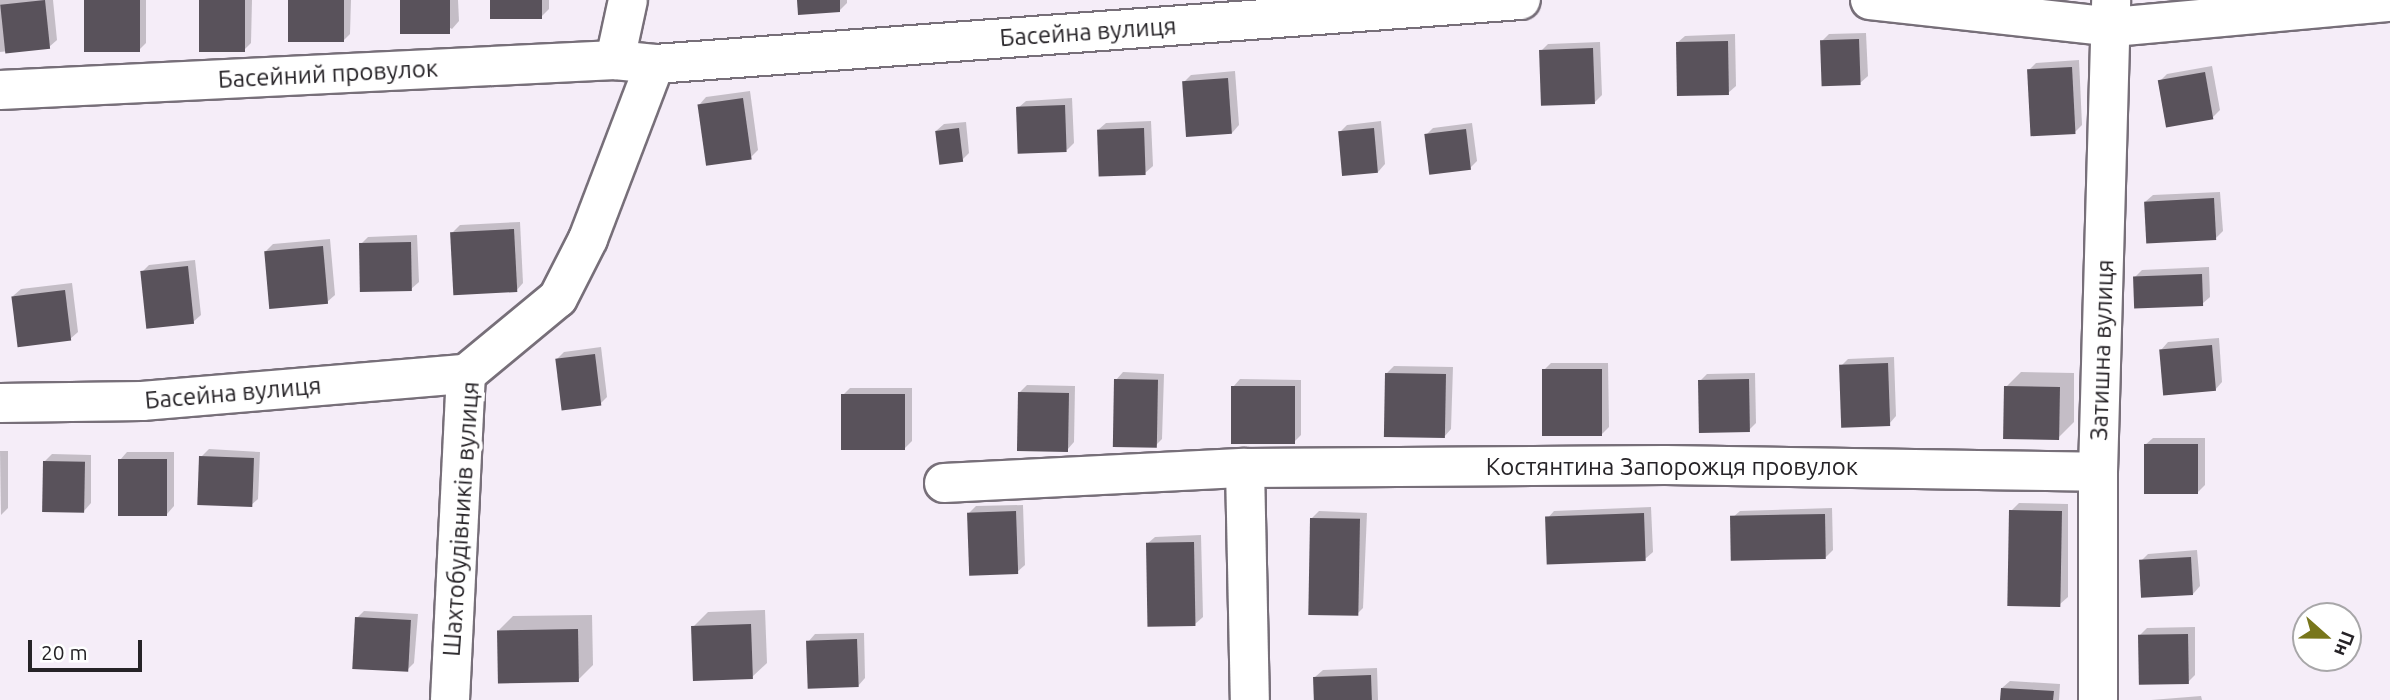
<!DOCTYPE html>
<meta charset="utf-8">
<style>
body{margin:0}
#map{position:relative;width:2390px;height:700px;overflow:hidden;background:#f5edf8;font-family:Ubuntu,sans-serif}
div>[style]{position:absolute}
.shadow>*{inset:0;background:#0003}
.building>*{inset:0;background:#59525b;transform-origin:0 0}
.roads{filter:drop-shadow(2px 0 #776f79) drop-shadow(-2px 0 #776f79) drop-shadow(0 2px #776f79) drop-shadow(0 -2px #776f79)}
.minor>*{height:38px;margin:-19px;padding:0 19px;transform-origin:19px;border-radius:19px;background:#fff}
span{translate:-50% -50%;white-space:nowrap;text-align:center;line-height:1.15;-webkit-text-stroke:7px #fff;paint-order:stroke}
.street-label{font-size:24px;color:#262327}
.north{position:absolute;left:2292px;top:602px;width:70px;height:70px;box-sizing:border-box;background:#fff;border:2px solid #a8a7a9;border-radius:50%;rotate:111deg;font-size:19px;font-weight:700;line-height:28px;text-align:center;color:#262327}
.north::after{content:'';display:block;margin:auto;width:24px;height:32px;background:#78761b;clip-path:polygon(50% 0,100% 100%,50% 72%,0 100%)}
.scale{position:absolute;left:28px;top:640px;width:114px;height:32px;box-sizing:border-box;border:4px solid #262327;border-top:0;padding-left:9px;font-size:21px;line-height:24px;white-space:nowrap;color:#262327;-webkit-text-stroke:5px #fff;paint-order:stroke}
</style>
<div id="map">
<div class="shadow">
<div style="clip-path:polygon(0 0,53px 0,57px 40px,49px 47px,0 52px)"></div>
<div style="clip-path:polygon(86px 0,146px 0,146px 43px,139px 50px)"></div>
<div style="clip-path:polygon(201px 0,252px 0,251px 43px,244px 50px)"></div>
<div style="clip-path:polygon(289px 0,351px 0,350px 34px,343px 41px)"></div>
<div style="clip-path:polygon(401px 0,458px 0,459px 21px,452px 29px)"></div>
<div style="clip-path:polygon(491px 0,549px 0,549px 9px,542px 16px)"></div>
<div style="clip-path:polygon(799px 0,847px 0,847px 3px,840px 10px)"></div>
<div style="clip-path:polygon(1866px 33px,1868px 76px,1860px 83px,1822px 41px,1829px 34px)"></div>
<div style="clip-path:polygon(1735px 34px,1736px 86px,1728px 93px,1677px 43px,1685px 36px)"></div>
<div style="clip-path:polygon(1600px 42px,1602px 95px,1595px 102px,1541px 51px,1548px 44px)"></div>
<div style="clip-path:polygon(2079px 60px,2082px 125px,2074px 133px,2029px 70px,2036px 63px)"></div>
<div style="clip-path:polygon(2212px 66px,2220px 110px,2213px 117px,2160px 81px,2167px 74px)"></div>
<div style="clip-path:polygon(1235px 71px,1239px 125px,1232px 133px,1184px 82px,1191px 75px)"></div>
<div style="clip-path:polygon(750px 91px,758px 150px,751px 157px,699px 105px,706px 97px)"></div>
<div style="clip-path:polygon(1072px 98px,1074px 143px,1067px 150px,1018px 108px,1026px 101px)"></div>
<div style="clip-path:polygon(1151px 121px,1153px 166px,1145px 173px,1098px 130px,1106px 123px)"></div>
<div style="clip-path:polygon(1381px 121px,1385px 164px,1378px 172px,1340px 132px,1347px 125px)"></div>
<div style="clip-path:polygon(966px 122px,969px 153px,962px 160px,936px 131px,944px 124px)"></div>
<div style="clip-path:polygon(1472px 123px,1477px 161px,1470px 168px,1426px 135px,1433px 128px)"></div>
<div style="clip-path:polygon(2220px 192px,2223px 231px,2215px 239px,2145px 202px,2153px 195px)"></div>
<div style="clip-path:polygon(520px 222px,523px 283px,516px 291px,452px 233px,460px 225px)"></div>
<div style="clip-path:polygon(417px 235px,419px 282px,411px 289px,361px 244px,368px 237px)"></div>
<div style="clip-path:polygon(330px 239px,335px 295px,327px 302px,266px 251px,273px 244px)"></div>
<div style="clip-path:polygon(195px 260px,201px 315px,193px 322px,142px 272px,149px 265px)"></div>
<div style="clip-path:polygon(2209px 267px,2210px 297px,2202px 304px,2135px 277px,2142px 270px)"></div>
<div style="clip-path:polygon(72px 283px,78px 332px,70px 339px,13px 296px,21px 289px)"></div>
<div style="clip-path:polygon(2219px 338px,2222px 382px,2215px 390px,2161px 350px,2168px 342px)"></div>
<div style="clip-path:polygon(601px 347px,607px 397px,600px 404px,557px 359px,564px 352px)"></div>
<div style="clip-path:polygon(1894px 357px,1896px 416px,1889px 424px,1841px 366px,1848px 359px)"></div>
<div style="clip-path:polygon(1551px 363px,1608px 363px,1609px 427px,1601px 435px,1544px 370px)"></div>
<div style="clip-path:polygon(1394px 366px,1453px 367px,1451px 429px,1444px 437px,1387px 373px)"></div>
<div style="clip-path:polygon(1123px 372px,1164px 374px,1162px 439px,1155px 446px,1116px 380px)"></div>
<div style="clip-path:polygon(2021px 372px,2074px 373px,2074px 422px,2059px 437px,2006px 387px)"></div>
<div style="clip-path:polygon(1755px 373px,1756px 423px,1749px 430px,1700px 381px,1707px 374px)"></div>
<div style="clip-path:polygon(1240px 379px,1301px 380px,1301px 435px,1294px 442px,1233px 387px)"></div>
<div style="clip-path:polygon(1027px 385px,1075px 386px,1074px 442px,1067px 450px,1019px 393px)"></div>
<div style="clip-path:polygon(850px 388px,912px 388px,912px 441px,905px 448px,842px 396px)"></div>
<div style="clip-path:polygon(2153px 438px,2205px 438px,2205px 485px,2198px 492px,2145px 445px)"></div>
<div style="clip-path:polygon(209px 449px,260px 452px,258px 499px,250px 506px,201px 457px)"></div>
<div style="clip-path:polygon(0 451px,8px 451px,8px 508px,1px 515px)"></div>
<div style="clip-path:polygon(127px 452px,174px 452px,174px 506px,167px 514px,120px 460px)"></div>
<div style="clip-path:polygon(52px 454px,91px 455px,91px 503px,84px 511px,44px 462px)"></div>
<div style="clip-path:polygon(2019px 503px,2068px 504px,2068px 597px,2060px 604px,2011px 511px)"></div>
<div style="clip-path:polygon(1023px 505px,1025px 565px,1017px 572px,969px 513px,976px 506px)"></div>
<div style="clip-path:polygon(1651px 507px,1653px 552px,1645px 559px,1547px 519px,1554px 511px)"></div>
<div style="clip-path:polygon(1832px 508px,1833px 550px,1826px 557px,1732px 518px,1740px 511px)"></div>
<div style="clip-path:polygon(1319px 511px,1367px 513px,1363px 608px,1356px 615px,1312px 518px)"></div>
<div style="clip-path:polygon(1201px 535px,1203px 617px,1195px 624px,1147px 544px,1155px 537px)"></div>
<div style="clip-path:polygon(2197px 550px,2200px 586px,2193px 594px,2140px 562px,2148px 554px)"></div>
<div style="clip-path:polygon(765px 610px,767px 663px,752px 677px,693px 627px,708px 612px)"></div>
<div style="clip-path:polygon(364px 611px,418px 614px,414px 663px,407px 670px,357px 618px)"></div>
<div style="clip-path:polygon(592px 615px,593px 665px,578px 680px,498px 631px,513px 616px)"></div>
<div style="clip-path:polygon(2195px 627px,2195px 675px,2188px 682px,2140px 635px,2147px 628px)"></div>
<div style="clip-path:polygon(864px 633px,865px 678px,858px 686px,808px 642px,815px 634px)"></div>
<div style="clip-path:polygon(1377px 668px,1378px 700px,1316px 700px,1315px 677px,1323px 670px)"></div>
<div style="clip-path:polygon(2010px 681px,2060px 684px,2059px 700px,2002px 700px,2002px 688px)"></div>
<div style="clip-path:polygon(2201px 696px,2202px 700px,2151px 700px)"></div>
</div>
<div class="building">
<div style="left:45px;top:0;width:49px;height:45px;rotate:84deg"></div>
<div style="left:84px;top:0;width:56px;height:52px"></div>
<div style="left:199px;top:0;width:46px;height:52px"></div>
<div style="left:288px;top:0;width:56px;height:42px"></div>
<div style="left:400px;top:0;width:50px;height:34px"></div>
<div style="left:490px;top:0;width:52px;height:19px"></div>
<div style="clip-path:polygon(797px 0,840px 0,840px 12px,798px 15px)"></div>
<div style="left:1859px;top:39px;width:46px;height:39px;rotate:88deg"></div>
<div style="left:1728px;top:41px;width:54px;height:52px;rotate:89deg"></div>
<div style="left:1593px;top:48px;width:56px;height:54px;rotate:88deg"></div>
<div style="left:2072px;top:67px;width:67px;height:45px;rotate:87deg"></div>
<div style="left:2205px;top:72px;width:48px;height:48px;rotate:80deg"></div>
<div style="left:1228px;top:78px;width:56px;height:46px;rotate:86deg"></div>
<div style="left:743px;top:98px;width:62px;height:46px;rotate:82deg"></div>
<div style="left:1065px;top:105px;width:47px;height:49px;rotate:88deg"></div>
<div style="left:959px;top:128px;width:34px;height:24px;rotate:83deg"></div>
<div style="left:1144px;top:128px;width:47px;height:47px;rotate:88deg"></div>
<div style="left:1374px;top:128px;width:45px;height:36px;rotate:85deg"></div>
<div style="left:1466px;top:129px;width:41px;height:42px;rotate:83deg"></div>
<div style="left:2214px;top:198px;width:42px;height:70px;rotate:87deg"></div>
<div style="left:514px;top:229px;width:63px;height:64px;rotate:87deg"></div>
<div style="left:411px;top:242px;width:49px;height:52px;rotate:89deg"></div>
<div style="left:323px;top:246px;width:58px;height:59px;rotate:85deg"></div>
<div style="left:188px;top:266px;width:58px;height:48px;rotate:84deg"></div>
<div style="left:2202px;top:274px;width:32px;height:69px;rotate:88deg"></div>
<div style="left:65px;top:290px;width:51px;height:54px;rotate:83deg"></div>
<div style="left:2212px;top:345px;width:46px;height:53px;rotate:85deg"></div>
<div style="left:595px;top:354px;width:52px;height:40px;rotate:83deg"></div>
<div style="left:1888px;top:363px;width:63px;height:49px;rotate:88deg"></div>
<div style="left:1602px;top:369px;width:67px;height:60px;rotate:90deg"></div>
<div style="left:1385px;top:373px;width:61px;height:64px;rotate:1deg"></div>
<div style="left:1114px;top:379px;width:44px;height:68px;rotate:1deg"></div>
<div style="left:1749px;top:379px;width:53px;height:51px;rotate:89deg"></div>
<div style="left:1231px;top:386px;width:64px;height:58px"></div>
<div style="left:2004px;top:386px;width:56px;height:53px;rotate:1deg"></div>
<div style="left:1018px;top:392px;width:51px;height:59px;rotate:1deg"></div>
<div style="left:905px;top:394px;width:56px;height:64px;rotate:90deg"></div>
<div style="left:2198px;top:444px;width:50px;height:54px;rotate:90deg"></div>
<div style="left:199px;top:456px;width:55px;height:49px;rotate:2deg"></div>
<div style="left:118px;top:459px;width:49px;height:57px"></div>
<div style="left:43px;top:461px;width:42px;height:51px;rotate:1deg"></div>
<div style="left:2009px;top:510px;width:53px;height:96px;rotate:1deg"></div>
<div style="left:1016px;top:511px;width:63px;height:49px;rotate:88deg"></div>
<div style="left:1644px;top:513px;width:48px;height:99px;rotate:88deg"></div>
<div style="left:1825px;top:514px;width:45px;height:95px;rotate:89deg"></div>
<div style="left:1310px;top:518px;width:50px;height:97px;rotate:1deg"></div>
<div style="left:1194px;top:542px;width:84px;height:48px;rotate:89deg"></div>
<div style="left:2191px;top:557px;width:38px;height:52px;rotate:87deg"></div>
<div style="left:355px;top:617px;width:56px;height:52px;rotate:3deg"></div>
<div style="left:751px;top:624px;width:55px;height:60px;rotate:88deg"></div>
<div style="left:578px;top:629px;width:53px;height:81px;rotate:89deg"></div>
<div style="left:2188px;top:634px;width:50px;height:50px;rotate:89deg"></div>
<div style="left:857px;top:639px;width:48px;height:51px;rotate:88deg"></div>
<div style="left:1371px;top:675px;width:25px;height:58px;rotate:88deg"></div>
<div style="clip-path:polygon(2001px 688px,2054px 691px,2053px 700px,2000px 700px)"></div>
</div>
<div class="roads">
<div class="minor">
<div style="left:1870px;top:0;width:244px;rotate:6.3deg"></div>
<div style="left:2113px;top:27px;width:278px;rotate:-5.2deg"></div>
<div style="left:615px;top:60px;width:61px;rotate:-77.8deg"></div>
<div style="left:0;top:90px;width:616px;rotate:-2.79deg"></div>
<div style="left:615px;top:60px;width:40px;rotate:5.7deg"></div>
<div style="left:655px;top:64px;width:868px;rotate:-4.23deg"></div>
<div style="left:0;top:403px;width:142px;rotate:-0.8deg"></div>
<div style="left:142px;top:401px;width:325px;rotate:-4.8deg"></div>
<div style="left:1245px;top:468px;width:232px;rotate:88.8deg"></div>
<div style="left:944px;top:483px;width:301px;rotate:-2.9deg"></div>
<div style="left:1245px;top:468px;width:420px;rotate:-0.4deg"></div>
<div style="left:1665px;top:465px;width:433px;rotate:0.9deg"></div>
<div style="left:450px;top:700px;width:326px;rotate:-87.2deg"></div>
<div style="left:466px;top:374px;width:119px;rotate:-39.6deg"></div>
<div style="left:558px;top:298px;width:66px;rotate:-63deg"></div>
<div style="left:588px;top:239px;width:187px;rotate:-69.1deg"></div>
<div style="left:2098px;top:700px;width:228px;rotate:-90deg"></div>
<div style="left:2098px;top:472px;width:472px;rotate:-88.4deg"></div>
</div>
</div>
<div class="street-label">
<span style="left:1088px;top:32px;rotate:-4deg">Басейна вулиця</span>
<span style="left:328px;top:74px;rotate:-3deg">Басейний провулок</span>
<span style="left:2102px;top:350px;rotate:-88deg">Затишна вулиця</span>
<span style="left:233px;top:393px;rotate:-5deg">Басейна вулиця</span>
<span style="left:1672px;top:467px">Костянтина Запорожця провулок</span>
<span style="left:461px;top:519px;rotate:-86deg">Шахтобудівників вулиця</span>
</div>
<div class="north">Пн</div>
<div class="scale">20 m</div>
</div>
